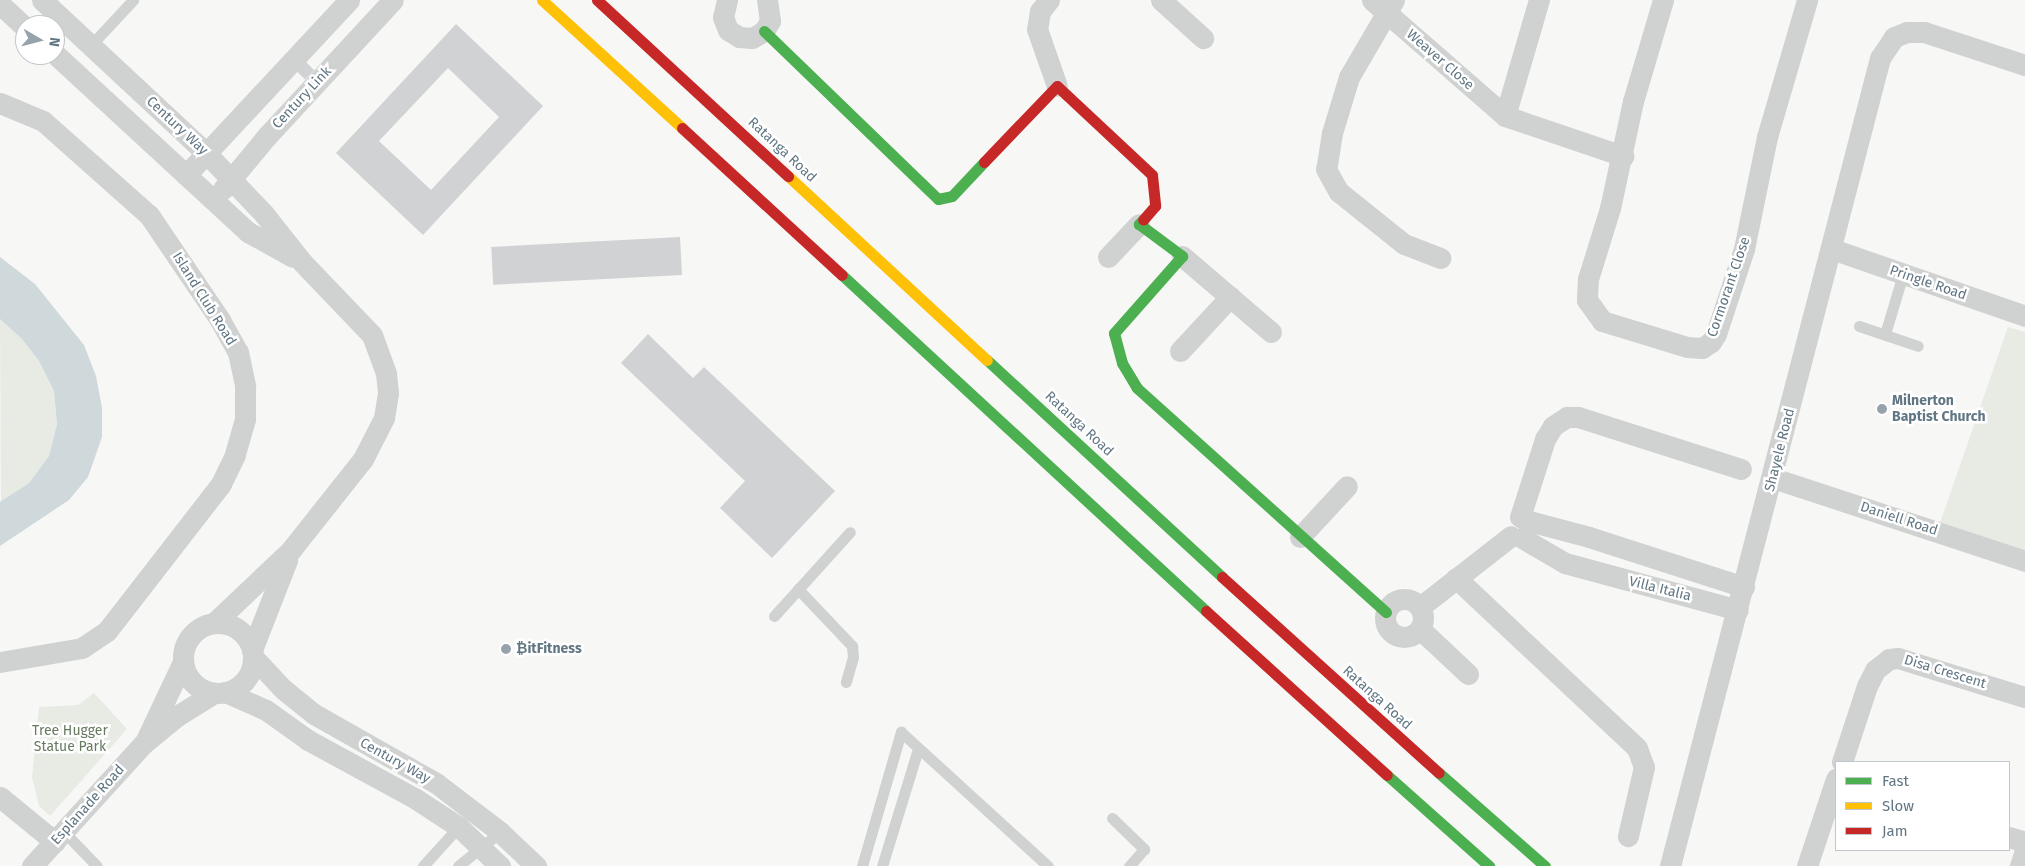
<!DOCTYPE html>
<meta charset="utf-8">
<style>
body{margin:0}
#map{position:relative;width:2025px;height:866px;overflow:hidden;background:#f7f7f6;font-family:"Fira Sans",sans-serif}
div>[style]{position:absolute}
.green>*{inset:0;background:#e7ebe4}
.water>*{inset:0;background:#cfd8db}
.building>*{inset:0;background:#d0d2d3;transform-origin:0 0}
.lane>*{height:11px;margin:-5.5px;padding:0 5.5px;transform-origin:5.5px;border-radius:5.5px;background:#d0d1d1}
.street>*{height:21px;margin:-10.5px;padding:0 10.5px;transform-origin:10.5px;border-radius:10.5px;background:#d0d1d1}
.street>.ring{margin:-10.5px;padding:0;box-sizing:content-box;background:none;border:21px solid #d0d1d1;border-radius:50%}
.fast>*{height:11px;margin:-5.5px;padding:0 5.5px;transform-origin:5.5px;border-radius:5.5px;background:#4caf50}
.slow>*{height:11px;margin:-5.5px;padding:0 5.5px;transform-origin:5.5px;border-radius:5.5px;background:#ffc107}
.jam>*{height:11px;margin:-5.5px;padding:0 5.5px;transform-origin:5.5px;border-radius:5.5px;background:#c62828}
.dots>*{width:14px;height:14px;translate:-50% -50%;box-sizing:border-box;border:2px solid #fff;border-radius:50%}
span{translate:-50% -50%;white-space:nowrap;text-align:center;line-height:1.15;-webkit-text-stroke:5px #fff;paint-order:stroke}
.street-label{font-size:14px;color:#617683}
.poi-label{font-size:14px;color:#617683;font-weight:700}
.left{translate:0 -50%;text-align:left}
.park-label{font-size:14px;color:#667a60}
.legend{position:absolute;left:1835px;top:761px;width:175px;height:90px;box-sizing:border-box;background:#fff;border:1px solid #c0c8cd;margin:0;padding:6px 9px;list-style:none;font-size:15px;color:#617683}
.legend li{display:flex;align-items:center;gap:10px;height:25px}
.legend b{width:25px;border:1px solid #c0c8cd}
.north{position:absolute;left:15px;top:15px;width:50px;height:50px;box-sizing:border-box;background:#fff;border:1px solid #c0c8cd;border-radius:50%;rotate:98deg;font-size:14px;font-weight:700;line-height:20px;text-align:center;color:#617683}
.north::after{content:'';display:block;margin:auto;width:18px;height:22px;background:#96a3ab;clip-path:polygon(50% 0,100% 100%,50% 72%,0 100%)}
</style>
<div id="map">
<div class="green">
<div style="clip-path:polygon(0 319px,22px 339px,39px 361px,54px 391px,57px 424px,49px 456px,29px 483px,1px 502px)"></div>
<div style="clip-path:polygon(2008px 327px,2025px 332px,2025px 552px,1940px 523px)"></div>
<div style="clip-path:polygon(94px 693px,127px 729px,50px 816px,39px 806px,32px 777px,39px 707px,78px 705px)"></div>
</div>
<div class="water">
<div style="clip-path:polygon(0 257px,35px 284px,84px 345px,96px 376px,102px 408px,102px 437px,88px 477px,69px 500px,0 546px,0 502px,29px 483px,49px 456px,57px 424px,54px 391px,39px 361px,22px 339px,0 319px)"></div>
</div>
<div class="building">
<div style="clip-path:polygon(evenodd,456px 24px,543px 106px,423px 235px,336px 153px,456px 24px,448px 68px,499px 117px,431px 190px,379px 141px,448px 68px)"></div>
<div style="left:305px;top:61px;width:13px;height:13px;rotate:45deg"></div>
<div style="left:680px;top:237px;width:38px;height:189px;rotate:87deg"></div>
<div style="clip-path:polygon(648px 334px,693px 378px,704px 367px,835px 491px,772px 558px,720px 508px,745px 481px,621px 363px)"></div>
</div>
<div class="lane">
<div style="left:91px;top:45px;width:62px;rotate:-47deg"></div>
<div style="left:1859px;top:326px;width:62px;rotate:18.7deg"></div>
<div style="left:1885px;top:334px;width:63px;rotate:-73.3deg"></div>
<div style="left:798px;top:589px;width:79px;rotate:46.5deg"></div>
<div style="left:852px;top:646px;width:11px;rotate:85deg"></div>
<div style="left:853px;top:657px;width:26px;rotate:106deg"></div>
<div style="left:774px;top:616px;width:113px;rotate:-47.9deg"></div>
<div style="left:1112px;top:818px;width:45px;rotate:44.1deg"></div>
<div style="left:1144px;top:849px;width:23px;rotate:131deg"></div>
<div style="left:64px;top:832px;width:47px;rotate:45.9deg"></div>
<div style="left:423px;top:866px;width:58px;rotate:-47.8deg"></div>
<div style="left:458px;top:866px;width:54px;rotate:-39deg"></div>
<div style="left:862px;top:866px;width:140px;rotate:-73.8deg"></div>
<div style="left:901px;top:732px;width:199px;rotate:42.4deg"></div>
<div style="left:882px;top:866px;width:122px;rotate:-72.9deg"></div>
</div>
<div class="street">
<div style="left:42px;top:0;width:224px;rotate:43deg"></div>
<div style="left:206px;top:153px;width:84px;rotate:46.4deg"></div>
<div style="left:264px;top:214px;width:61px;rotate:51.6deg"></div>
<div style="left:302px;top:262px;width:101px;rotate:46.2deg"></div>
<div style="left:372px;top:335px;width:40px;rotate:69.8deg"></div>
<div style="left:386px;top:373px;width:20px;rotate:84deg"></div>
<div style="left:388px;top:393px;width:25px;rotate:99deg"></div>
<div style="left:384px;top:418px;width:46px;rotate:117.1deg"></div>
<div style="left:363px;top:459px;width:116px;rotate:128.4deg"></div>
<div style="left:291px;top:550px;width:106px;rotate:136.5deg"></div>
<div style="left:727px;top:0;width:17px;rotate:103deg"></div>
<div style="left:723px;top:17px;width:14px;rotate:69deg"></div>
<div style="left:728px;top:30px;width:13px;rotate:32deg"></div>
<div style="left:739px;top:37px;width:13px;rotate:4deg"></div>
<div style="left:752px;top:38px;width:14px;rotate:-30deg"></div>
<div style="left:764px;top:31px;width:12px;rotate:-59deg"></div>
<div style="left:770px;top:21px;width:21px;rotate:-98deg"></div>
<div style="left:1049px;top:0;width:14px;rotate:129deg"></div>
<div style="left:1040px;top:11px;width:18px;rotate:99deg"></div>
<div style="left:1037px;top:29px;width:60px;rotate:70.7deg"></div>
<div style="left:1161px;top:0;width:57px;rotate:42.1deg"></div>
<div style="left:1372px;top:0;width:176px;rotate:41.1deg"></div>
<div style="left:1505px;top:116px;width:125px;rotate:18.7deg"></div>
<div style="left:1394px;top:0;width:89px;rotate:120.3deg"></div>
<div style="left:1349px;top:77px;width:59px;rotate:106.9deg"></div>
<div style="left:1332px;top:133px;width:36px;rotate:99deg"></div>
<div style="left:1326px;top:169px;width:26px;rotate:61deg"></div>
<div style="left:1339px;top:192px;width:83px;rotate:38.7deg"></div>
<div style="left:1404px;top:244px;width:39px;rotate:21deg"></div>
<div style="left:1663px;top:0;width:105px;rotate:106.5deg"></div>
<div style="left:1633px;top:101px;width:109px;rotate:102.1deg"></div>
<div style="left:1610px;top:208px;width:74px;rotate:107.2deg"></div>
<div style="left:1588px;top:279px;width:21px;rotate:93deg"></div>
<div style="left:1587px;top:300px;width:26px;rotate:54deg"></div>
<div style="left:1602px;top:321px;width:89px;rotate:17deg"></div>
<div style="left:1687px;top:347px;width:15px;rotate:4deg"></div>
<div style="left:1702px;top:348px;width:11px;rotate:-34deg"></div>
<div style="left:1711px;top:342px;width:9px;rotate:-58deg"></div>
<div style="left:1716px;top:334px;width:89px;rotate:-71.8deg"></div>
<div style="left:1744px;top:249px;width:114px;rotate:-78.4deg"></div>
<div style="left:1767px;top:137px;width:143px;rotate:-73.7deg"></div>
<div style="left:0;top:4px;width:34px;rotate:43deg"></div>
<div style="left:55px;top:54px;width:263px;rotate:42.7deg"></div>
<div style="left:248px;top:232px;width:51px;rotate:29.1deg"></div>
<div style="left:0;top:103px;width:47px;rotate:22.7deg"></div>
<div style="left:43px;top:121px;width:142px;rotate:41.6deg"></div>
<div style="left:149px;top:215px;width:127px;rotate:55.9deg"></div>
<div style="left:220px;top:320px;width:37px;rotate:61deg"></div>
<div style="left:238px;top:352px;width:35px;rotate:78deg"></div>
<div style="left:245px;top:386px;width:33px;rotate:90deg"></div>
<div style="left:245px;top:419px;width:37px;rotate:106deg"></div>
<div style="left:235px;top:455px;width:32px;rotate:116deg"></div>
<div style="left:221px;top:484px;width:186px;rotate:127.8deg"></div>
<div style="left:107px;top:631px;width:30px;rotate:146deg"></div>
<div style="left:82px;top:648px;width:83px;rotate:170.3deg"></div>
<div style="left:1505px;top:116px;width:121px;rotate:-73.7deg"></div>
<div style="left:186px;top:175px;width:239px;rotate:-47deg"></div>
<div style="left:223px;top:189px;width:69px;rotate:-50.3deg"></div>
<div style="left:267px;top:136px;width:185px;rotate:-47.2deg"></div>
<div style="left:1832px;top:249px;width:204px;rotate:19.1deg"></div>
<div style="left:1182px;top:256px;width:117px;rotate:40.5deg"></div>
<div style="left:1108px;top:257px;width:45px;rotate:-46.8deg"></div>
<div style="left:1180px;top:351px;width:74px;rotate:-47.2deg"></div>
<div style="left:1773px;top:478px;width:265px;rotate:18.2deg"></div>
<div style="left:1520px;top:517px;width:82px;rotate:-72.2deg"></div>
<div style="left:1545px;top:439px;width:15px;rotate:-58deg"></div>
<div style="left:1553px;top:426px;width:17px;rotate:-33deg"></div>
<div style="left:1567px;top:417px;width:11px"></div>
<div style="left:1578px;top:417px;width:171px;rotate:17.7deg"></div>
<div style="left:1525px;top:520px;width:66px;rotate:14.9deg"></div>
<div style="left:1589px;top:537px;width:163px;rotate:17.9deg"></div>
<div style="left:1300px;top:537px;width:69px;rotate:-47.3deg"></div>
<div style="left:1522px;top:538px;width:50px;rotate:30.2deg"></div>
<div style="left:1565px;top:563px;width:179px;rotate:15.2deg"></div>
<div style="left:1456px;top:578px;width:248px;rotate:43.2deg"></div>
<div style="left:1637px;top:748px;width:20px;rotate:70deg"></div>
<div style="left:1644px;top:767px;width:71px;rotate:103.1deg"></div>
<div class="ring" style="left:1385px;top:599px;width:17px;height:17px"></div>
<div style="left:1420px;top:607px;width:115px;rotate:-38deg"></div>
<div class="ring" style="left:183px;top:623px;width:49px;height:49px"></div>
<div style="left:1420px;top:629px;width:66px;rotate:43.2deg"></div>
<div style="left:252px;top:650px;width:97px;rotate:-68.7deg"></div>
<div style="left:253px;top:657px;width:44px;rotate:46.8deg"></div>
<div style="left:283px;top:689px;width:40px;rotate:39deg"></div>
<div style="left:314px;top:714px;width:140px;rotate:29.5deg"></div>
<div style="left:436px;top:783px;width:81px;rotate:37.4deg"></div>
<div style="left:500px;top:832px;width:50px;rotate:43.4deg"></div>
<div style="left:225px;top:692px;width:45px;rotate:23.7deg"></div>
<div style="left:266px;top:710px;width:52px;rotate:35.5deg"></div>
<div style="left:308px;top:740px;width:123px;rotate:28.6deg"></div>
<div style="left:416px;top:799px;width:51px;rotate:33.1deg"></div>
<div style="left:459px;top:827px;width:57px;rotate:43.6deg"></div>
<div style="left:147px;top:738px;width:84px;rotate:-64.7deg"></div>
<div style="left:1842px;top:762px;width:80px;rotate:-71.8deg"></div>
<div style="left:1867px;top:686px;width:18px;rotate:-63deg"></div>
<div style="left:1875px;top:670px;width:18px;rotate:-38deg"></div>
<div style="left:1889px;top:659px;width:9px;rotate:-6deg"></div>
<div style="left:1898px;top:658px;width:133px;rotate:17.1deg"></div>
<div style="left:0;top:797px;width:71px;rotate:39.3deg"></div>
<div style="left:2009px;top:837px;width:17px;rotate:17deg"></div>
<div style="left:32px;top:866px;width:166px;rotate:-47.7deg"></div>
<div style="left:144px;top:743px;width:43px;rotate:-39.3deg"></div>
<div style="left:177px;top:716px;width:44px;rotate:-31.9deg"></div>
<div style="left:1670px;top:866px;width:835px;rotate:-75.43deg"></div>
<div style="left:1880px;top:58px;width:25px;rotate:-56deg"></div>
<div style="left:1894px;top:37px;width:14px;rotate:-21deg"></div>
<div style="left:1907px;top:32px;width:17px"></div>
<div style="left:1924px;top:32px;width:106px;rotate:18.1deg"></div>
<div style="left:1807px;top:866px;width:92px;rotate:-71.6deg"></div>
<div style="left:2020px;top:866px;width:16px;rotate:-72deg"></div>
</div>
<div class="fast">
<div style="left:764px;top:31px;width:242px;rotate:44deg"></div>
<div style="left:938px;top:199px;width:14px;rotate:-12deg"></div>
<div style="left:952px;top:196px;width:47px;rotate:-46.7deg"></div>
<div style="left:1143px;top:220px;width:6px;rotate:135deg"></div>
<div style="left:1139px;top:224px;width:54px;rotate:36.7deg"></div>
<div style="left:1182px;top:256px;width:103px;rotate:131.4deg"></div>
<div style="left:1114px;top:333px;width:31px;rotate:75deg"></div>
<div style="left:1122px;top:363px;width:29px;rotate:59deg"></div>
<div style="left:1137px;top:388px;width:335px;rotate:42deg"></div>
<div style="left:842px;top:275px;width:495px;rotate:42.7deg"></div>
<div style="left:987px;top:360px;width:320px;rotate:42.7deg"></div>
<div style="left:1439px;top:773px;width:141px;rotate:41.3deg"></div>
<div style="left:1387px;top:775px;width:137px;rotate:41.7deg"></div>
</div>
<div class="slow">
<div style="left:542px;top:0;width:190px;rotate:42.4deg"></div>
<div style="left:788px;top:176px;width:271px;rotate:42.8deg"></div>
</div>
<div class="jam">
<div style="left:597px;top:0;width:260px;rotate:42.7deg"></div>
<div style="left:682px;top:128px;width:217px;rotate:42.6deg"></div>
<div style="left:984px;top:162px;width:105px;rotate:-46.2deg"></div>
<div style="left:1057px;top:86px;width:130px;rotate:43.1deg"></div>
<div style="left:1152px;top:175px;width:31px;rotate:84deg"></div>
<div style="left:1155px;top:206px;width:18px;rotate:131deg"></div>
<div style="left:1222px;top:577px;width:292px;rotate:42.1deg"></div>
<div style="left:1206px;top:611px;width:244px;rotate:42.2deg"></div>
</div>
<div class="dots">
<div style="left:1882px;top:409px;background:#96a3ab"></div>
<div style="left:506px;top:649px;background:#96a3ab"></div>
</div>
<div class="street-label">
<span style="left:1440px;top:60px;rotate:41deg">Weaver Close</span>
<span style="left:302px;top:98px;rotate:-47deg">Century Link</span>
<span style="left:177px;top:126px;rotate:43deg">Century Way</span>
<span style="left:782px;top:150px;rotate:43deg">Ratanga Road</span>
<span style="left:1928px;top:283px;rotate:19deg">Pringle Road</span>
<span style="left:1729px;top:287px;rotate:-71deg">Cormorant Close</span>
<span style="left:204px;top:299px;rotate:58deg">Island Club Road</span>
<span style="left:1079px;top:424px;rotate:43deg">Ratanga Road</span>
<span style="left:1780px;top:450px;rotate:-76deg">Shayele Road</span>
<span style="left:1899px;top:519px;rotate:18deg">Daniell Road</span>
<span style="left:1660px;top:589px;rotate:14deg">Villa Italia</span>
<span style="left:1945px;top:672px;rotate:17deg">Disa Crescent</span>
<span style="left:1377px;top:698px;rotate:42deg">Ratanga Road</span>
<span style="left:395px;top:761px;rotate:29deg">Century Way</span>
<span style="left:88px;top:805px;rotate:-48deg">Esplanade Road</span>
</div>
<div class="poi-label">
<span class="left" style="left:1892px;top:409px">Milnerton<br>Baptist Church</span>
<span class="left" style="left:516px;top:649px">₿itFitness</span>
</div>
<div class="park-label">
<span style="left:70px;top:739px">Tree Hugger<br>Statue Park</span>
</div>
<ul class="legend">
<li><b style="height:6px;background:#4caf50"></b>Fast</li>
<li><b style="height:6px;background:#ffc107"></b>Slow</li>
<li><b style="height:6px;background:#c62828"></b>Jam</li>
</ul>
<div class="north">N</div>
</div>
